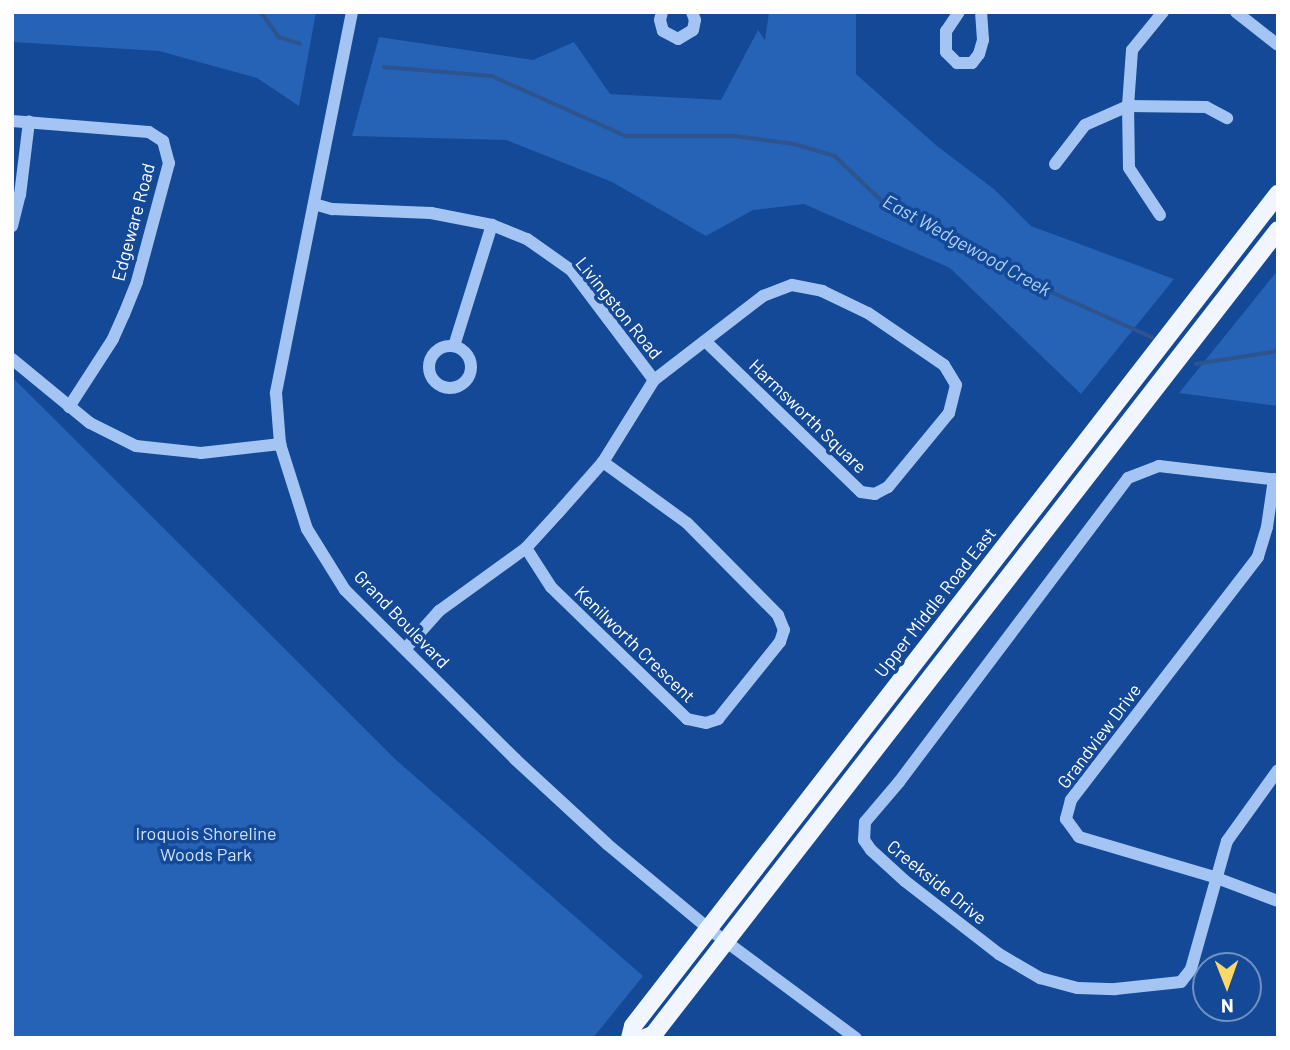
<!DOCTYPE html>
<style>
body{margin:0}
#map{position:relative;width:1290px;height:1050px;overflow:hidden;background:#134997;font-family:Barlow,sans-serif}
div>[style]{position:absolute}
.green>*{inset:0;background:#2662b6}
.stream>*{height:3.5px;margin:-1.75px;padding:0 1.75px;transform-origin:1.75px;border-radius:1.75px;background:#2d548e}
.minor>*{height:12px;margin:-6px;padding:0 6px;transform-origin:6px;border-radius:6px;background:#a4c5f3}
.minor>.ring{margin:-6px;padding:0;box-sizing:content-box;background:none;border:12px solid #a4c5f3;border-radius:50%}
.major>*{height:18px;margin:-9px;padding:0 9px;transform-origin:9px;border-radius:9px;background:#f0f5ff}
span{translate:-50% -50%;white-space:nowrap;text-align:center;line-height:1.15;-webkit-text-stroke:7px #134997;paint-order:stroke}
.street-label{font-size:18px;color:#fff}
.park-label{font-size:18px;color:#cce1fd}
.water-label{font-size:19px;color:#b0d0f9;font-style:italic}
.frame{position:absolute;inset:0;border:14px solid #fff;pointer-events:none}
.north{position:absolute;left:1192px;top:952px;width:70px;height:70px;box-sizing:border-box;background:#134997;border:2px solid #7192c1;border-radius:50%;rotate:179deg;font-size:19px;font-weight:700;line-height:28px;text-align:center;color:#fff}
.north::after{content:'';display:block;margin:auto;width:24px;height:32px;background:#ffd766;clip-path:polygon(50% 0,100% 100%,50% 72%,0 100%)}
</style>
<div id="map">
<div class="green">
<div style="clip-path:polygon(12px 12px,316px 12px,299px 106px,257px 78px,159px 51px,12px 42px)"></div>
<div style="clip-path:polygon(769px 12px,856px 12px,856px 74px,937px 146px,995px 190px,1031px 226px,1174px 279px,1081px 394px,950px 268px,804px 204px,753px 210px,706px 236px,612px 182px,506px 140px,352px 136px,379px 37px,533px 60px,574px 42px,610px 94px,721px 100px,758px 30px,765px 40px)"></div>
<div style="clip-path:polygon(1278px 270px,1278px 406px,1179px 393px)"></div>
<div style="clip-path:polygon(12px 377px,395px 759px,643px 976px,593px 1038px,12px 1038px)"></div>
</div>
<div class="stream">
<div style="left:261px;top:12px;width:31px;rotate:54deg"></div>
<div style="left:279px;top:37px;width:22px;rotate:18deg"></div>
<div style="left:384px;top:67px;width:108px;rotate:4.8deg"></div>
<div style="left:492px;top:76px;width:147px;rotate:24.1deg"></div>
<div style="left:626px;top:136px;width:109px"></div>
<div style="left:735px;top:136px;width:60px;rotate:7.7deg"></div>
<div style="left:794px;top:144px;width:43px;rotate:16.3deg"></div>
<div style="left:835px;top:156px;width:64px;rotate:43.7deg"></div>
<div style="left:881px;top:200px;width:84px;rotate:26.9deg"></div>
<div style="left:956px;top:238px;width:71px;rotate:32.3deg"></div>
<div style="left:1016px;top:276px;width:150px;rotate:24.3deg"></div>
<div style="left:1196px;top:364px;width:83px;rotate:-9deg"></div>
</div>
<div class="minor">
<div style="left:352px;top:12px;width:389px;rotate:101.3deg"></div>
<div style="left:276px;top:393px;width:51px;rotate:85.5deg"></div>
<div style="left:280px;top:444px;width:89px;rotate:72.4deg"></div>
<div style="left:307px;top:529px;width:72px;rotate:58.1deg"></div>
<div style="left:345px;top:590px;width:240px;rotate:44.8deg"></div>
<div style="left:515px;top:759px;width:125px;rotate:42.7deg"></div>
<div style="left:607px;top:844px;width:133px;rotate:39.8deg"></div>
<div style="left:709px;top:929px;width:183px;rotate:36.6deg"></div>
<div style="left:662px;top:12px;width:8px;rotate:104deg"></div>
<div style="left:660px;top:20px;width:11px;rotate:75deg"></div>
<div style="left:663px;top:31px;width:17px;rotate:28deg"></div>
<div style="left:678px;top:39px;width:17px;rotate:-31deg"></div>
<div style="left:693px;top:30px;width:10px;rotate:-79deg"></div>
<div style="left:695px;top:20px;width:9px;rotate:-111deg"></div>
<div style="left:959px;top:12px;width:23px;rotate:124deg"></div>
<div style="left:946px;top:31px;width:21px;rotate:90deg"></div>
<div style="left:946px;top:52px;width:16px;rotate:45deg"></div>
<div style="left:957px;top:63px;width:15px"></div>
<div style="left:972px;top:63px;width:11px;rotate:-52deg"></div>
<div style="left:979px;top:54px;width:15px;rotate:-74deg"></div>
<div style="left:983px;top:40px;width:28px;rotate:-94deg"></div>
<div style="left:1236px;top:12px;width:53px;rotate:38.2deg"></div>
<div style="left:12px;top:121px;width:137px;rotate:4.6deg"></div>
<div style="left:149px;top:132px;width:17px;rotate:33deg"></div>
<div style="left:163px;top:141px;width:23px;rotate:75deg"></div>
<div style="left:169px;top:163px;width:123px;rotate:105.1deg"></div>
<div style="left:137px;top:282px;width:35px;rotate:112deg"></div>
<div style="left:124px;top:314px;width:27px;rotate:114deg"></div>
<div style="left:113px;top:339px;width:81px;rotate:122.9deg"></div>
<div style="left:1055px;top:164px;width:49px;rotate:-52.4deg"></div>
<div style="left:1085px;top:125px;width:47px;rotate:-23.8deg"></div>
<div style="left:1128px;top:106px;width:78px;rotate:0.7deg"></div>
<div style="left:1206px;top:107px;width:24px;rotate:28deg"></div>
<div style="left:314px;top:204px;width:19px;rotate:16deg"></div>
<div style="left:332px;top:209px;width:99px;rotate:2.3deg"></div>
<div style="left:431px;top:213px;width:62px;rotate:11.1deg"></div>
<div style="left:492px;top:225px;width:38px;rotate:22deg"></div>
<div style="left:527px;top:239px;width:54px;rotate:35.2deg"></div>
<div style="left:571px;top:270px;width:138px;rotate:53deg"></div>
<div style="left:1160px;top:215px;width:56px;rotate:-123.4deg"></div>
<div style="left:1129px;top:168px;width:62px;rotate:-90.9deg"></div>
<div style="left:1128px;top:106px;width:56px;rotate:-85.9deg"></div>
<div style="left:1132px;top:50px;width:49px;rotate:-50.8deg"></div>
<div style="left:12px;top:226px;width:32px;rotate:-76deg"></div>
<div style="left:20px;top:195px;width:74px;rotate:-83deg"></div>
<div class="ring" style="left:429px;top:346px;width:30px;height:30px"></div>
<div style="left:454px;top:346px;width:127px;rotate:-72.6deg"></div>
<div style="left:12px;top:359px;width:101px;rotate:39.4deg"></div>
<div style="left:90px;top:423px;width:51px;rotate:26.6deg"></div>
<div style="left:136px;top:446px;width:65px;rotate:6.1deg"></div>
<div style="left:201px;top:453px;width:80px;rotate:-6.5deg"></div>
<div style="left:1274px;top:479px;width:49px;rotate:98.3deg"></div>
<div style="left:1267px;top:527px;width:31px;rotate:107deg"></div>
<div style="left:1258px;top:557px;width:307px;rotate:127.6deg"></div>
<div style="left:1071px;top:800px;width:20px;rotate:105deg"></div>
<div style="left:1066px;top:819px;width:22px;rotate:54deg"></div>
<div style="left:1079px;top:837px;width:141px;rotate:16.5deg"></div>
<div style="left:1214px;top:877px;width:68px;rotate:20.6deg"></div>
<div style="left:1278px;top:480px;width:120px;rotate:-173.3deg"></div>
<div style="left:1159px;top:466px;width:33px;rotate:159deg"></div>
<div style="left:1128px;top:478px;width:381px;rotate:127deg"></div>
<div style="left:899px;top:782px;width:52px;rotate:130.4deg"></div>
<div style="left:865px;top:822px;width:18px;rotate:93deg"></div>
<div style="left:864px;top:840px;width:12px;rotate:55deg"></div>
<div style="left:871px;top:850px;width:46px;rotate:42.4deg"></div>
<div style="left:905px;top:881px;width:119px;rotate:37.8deg"></div>
<div style="left:999px;top:954px;width:48px;rotate:30.3deg"></div>
<div style="left:1040px;top:978px;width:39px;rotate:15deg"></div>
<div style="left:1078px;top:988px;width:37px;rotate:2deg"></div>
<div style="left:1115px;top:989px;width:66px;rotate:-6.1deg"></div>
<div style="left:1181px;top:982px;width:16px;rotate:-52deg"></div>
<div style="left:1191px;top:969px;width:133px;rotate:-74.3deg"></div>
<div style="left:1227px;top:841px;width:87px;rotate:-54.3deg"></div>
<div style="left:526px;top:548px;width:46px;rotate:57.3deg"></div>
<div style="left:551px;top:587px;width:190px;rotate:44.1deg"></div>
<div style="left:687px;top:719px;width:19px;rotate:12deg"></div>
<div style="left:706px;top:723px;width:13px;rotate:-18deg"></div>
<div style="left:718px;top:719px;width:99px;rotate:-51.2deg"></div>
<div style="left:780px;top:642px;width:13px;rotate:-72deg"></div>
<div style="left:784px;top:630px;width:16px;rotate:-112deg"></div>
<div style="left:778px;top:615px;width:129px;rotate:-134.7deg"></div>
<div style="left:687px;top:523px;width:104px;rotate:-144deg"></div>
<div style="left:406px;top:648px;width:50px;rotate:-48.3deg"></div>
<div style="left:439px;top:611px;width:107px;rotate:-35.9deg"></div>
<div style="left:526px;top:548px;width:47px;rotate:-47.6deg"></div>
<div style="left:558px;top:513px;width:68px;rotate:-48.6deg"></div>
<div style="left:603px;top:462px;width:97px;rotate:-58.1deg"></div>
<div style="left:654px;top:380px;width:138px;rotate:-37.6deg"></div>
<div style="left:763px;top:296px;width:31px;rotate:-21deg"></div>
<div style="left:792px;top:285px;width:31px;rotate:11deg"></div>
<div style="left:822px;top:291px;width:51px;rotate:25.6deg"></div>
<div style="left:868px;top:313px;width:92px;rotate:34.4deg"></div>
<div style="left:944px;top:365px;width:23px;rotate:59deg"></div>
<div style="left:956px;top:385px;width:29px;rotate:104deg"></div>
<div style="left:949px;top:413px;width:96px;rotate:129.5deg"></div>
<div style="left:888px;top:487px;width:15px;rotate:152deg"></div>
<div style="left:875px;top:494px;width:14px;rotate:-172deg"></div>
<div style="left:861px;top:492px;width:217px;rotate:-135.9deg"></div>
</div>
<div class="major">
<div style="left:630px;top:1038px;width:12px;rotate:-76deg"></div>
<div style="left:633px;top:1026px;width:1053px;rotate:-52.22deg"></div>
<div style="left:645px;top:1038px;width:9px;rotate:-21deg"></div>
<div style="left:653px;top:1035px;width:1019px;rotate:-52.17deg"></div>
</div>
<div class="street-label">
<span style="left:133px;top:222px;rotate:-75deg">Edgeware Road</span>
<span style="left:619px;top:308px;rotate:51deg">Livingston Road</span>
<span style="left:808px;top:416px;rotate:44deg">Harmsworth Square</span>
<span style="left:935px;top:602px;rotate:-52deg">Upper Middle Road East</span>
<span style="left:402px;top:619px;rotate:46deg">Grand Boulevard</span>
<span style="left:635px;top:644px;rotate:44deg">Kenilworth Crescent</span>
<span style="left:1099px;top:736px;rotate:-53deg">Grandview Drive</span>
<span style="left:937px;top:882px;rotate:39deg">Creekside Drive</span>
</div>
<div class="park-label">
<span style="left:206px;top:844px">Iroquois Shoreline<br>Woods Park</span>
</div>
<div class="water-label">
<span style="left:967px;top:245px;rotate:29deg">East Wedgewood Creek</span>
</div>
<div class="frame"></div>
<div class="north">N</div>
</div>
